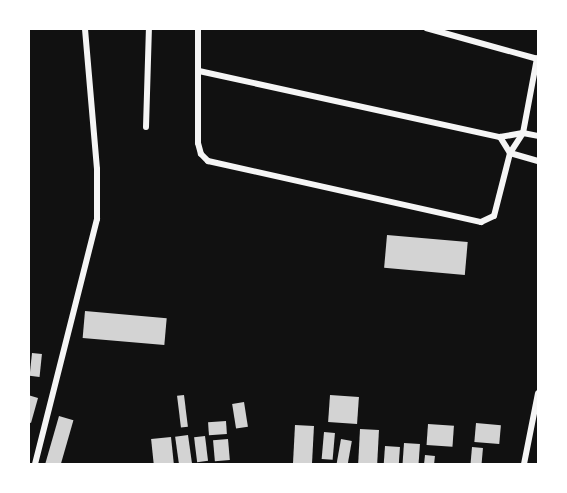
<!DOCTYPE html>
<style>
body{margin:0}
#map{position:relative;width:567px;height:493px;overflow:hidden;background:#111;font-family:"Alegreya Sans",sans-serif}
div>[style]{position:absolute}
.building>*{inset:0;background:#d3d3d3;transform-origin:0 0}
.minor>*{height:6px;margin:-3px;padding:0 3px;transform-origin:3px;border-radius:3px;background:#f5f5f5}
span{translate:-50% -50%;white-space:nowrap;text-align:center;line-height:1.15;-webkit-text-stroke:6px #fff;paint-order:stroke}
.frame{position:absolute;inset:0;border:30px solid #fff;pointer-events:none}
</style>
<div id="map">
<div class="building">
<div style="left:387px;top:235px;width:81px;height:33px;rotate:5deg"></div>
<div style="left:85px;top:311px;width:82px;height:27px;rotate:5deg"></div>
<div style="left:32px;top:353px;width:10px;height:23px;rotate:6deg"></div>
<div style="clip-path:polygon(28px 395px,38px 398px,31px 423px,28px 422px)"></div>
<div style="left:184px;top:395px;width:32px;height:7px;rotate:83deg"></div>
<div style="left:330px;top:395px;width:29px;height:27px;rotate:4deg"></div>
<div style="left:244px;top:402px;width:25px;height:12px;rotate:81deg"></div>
<div style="left:59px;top:416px;width:15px;height:50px;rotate:16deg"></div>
<div style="left:226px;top:421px;width:13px;height:18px;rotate:86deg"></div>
<div style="left:476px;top:423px;width:25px;height:19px;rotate:5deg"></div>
<div style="left:428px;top:424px;width:26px;height:21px;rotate:4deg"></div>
<div style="left:295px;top:425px;width:19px;height:39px;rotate:3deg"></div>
<div style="left:360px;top:429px;width:19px;height:35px;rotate:3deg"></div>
<div style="left:324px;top:432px;width:11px;height:27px;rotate:5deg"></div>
<div style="left:188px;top:435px;width:29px;height:13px;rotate:82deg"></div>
<div style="left:205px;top:436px;width:25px;height:11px;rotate:83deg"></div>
<div style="left:171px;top:437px;width:27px;height:20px;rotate:84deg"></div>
<div style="left:228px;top:439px;width:21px;height:15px;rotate:85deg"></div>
<div style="left:341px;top:439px;width:11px;height:25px;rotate:10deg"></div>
<div style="left:404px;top:443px;width:16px;height:21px;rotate:4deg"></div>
<div style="left:385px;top:446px;width:15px;height:18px;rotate:4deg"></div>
<div style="left:472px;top:447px;width:11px;height:17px;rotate:5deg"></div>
<div style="left:425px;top:455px;width:10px;height:9px;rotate:6deg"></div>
</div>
<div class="minor">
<div style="left:198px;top:28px;width:115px;rotate:90deg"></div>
<div style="left:198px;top:143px;width:11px;rotate:75deg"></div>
<div style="left:201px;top:154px;width:10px;rotate:45deg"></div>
<div style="left:208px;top:161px;width:280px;rotate:12.6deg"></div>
<div style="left:481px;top:222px;width:14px;rotate:-25deg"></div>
<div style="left:494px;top:216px;width:65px;rotate:-75.7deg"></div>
<div style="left:510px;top:153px;width:24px;rotate:-57deg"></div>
<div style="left:523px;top:133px;width:76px;rotate:-79.4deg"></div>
<div style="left:426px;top:28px;width:116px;rotate:15.5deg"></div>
<div style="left:199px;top:71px;width:308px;rotate:12.4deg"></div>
<div style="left:500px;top:137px;width:23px;rotate:-10deg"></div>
<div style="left:523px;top:133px;width:15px;rotate:11deg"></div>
<div style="left:146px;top:127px;width:99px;rotate:-88.3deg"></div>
<div style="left:500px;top:137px;width:19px;rotate:58deg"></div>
<div style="left:510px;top:153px;width:29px;rotate:16deg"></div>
<div style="left:35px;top:464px;width:253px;rotate:-75.8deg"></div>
<div style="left:97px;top:219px;width:50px;rotate:-90deg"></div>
<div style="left:97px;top:169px;width:142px;rotate:-94.9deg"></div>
<div style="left:524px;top:464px;width:72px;rotate:-78.8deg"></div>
</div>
<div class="frame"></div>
</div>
